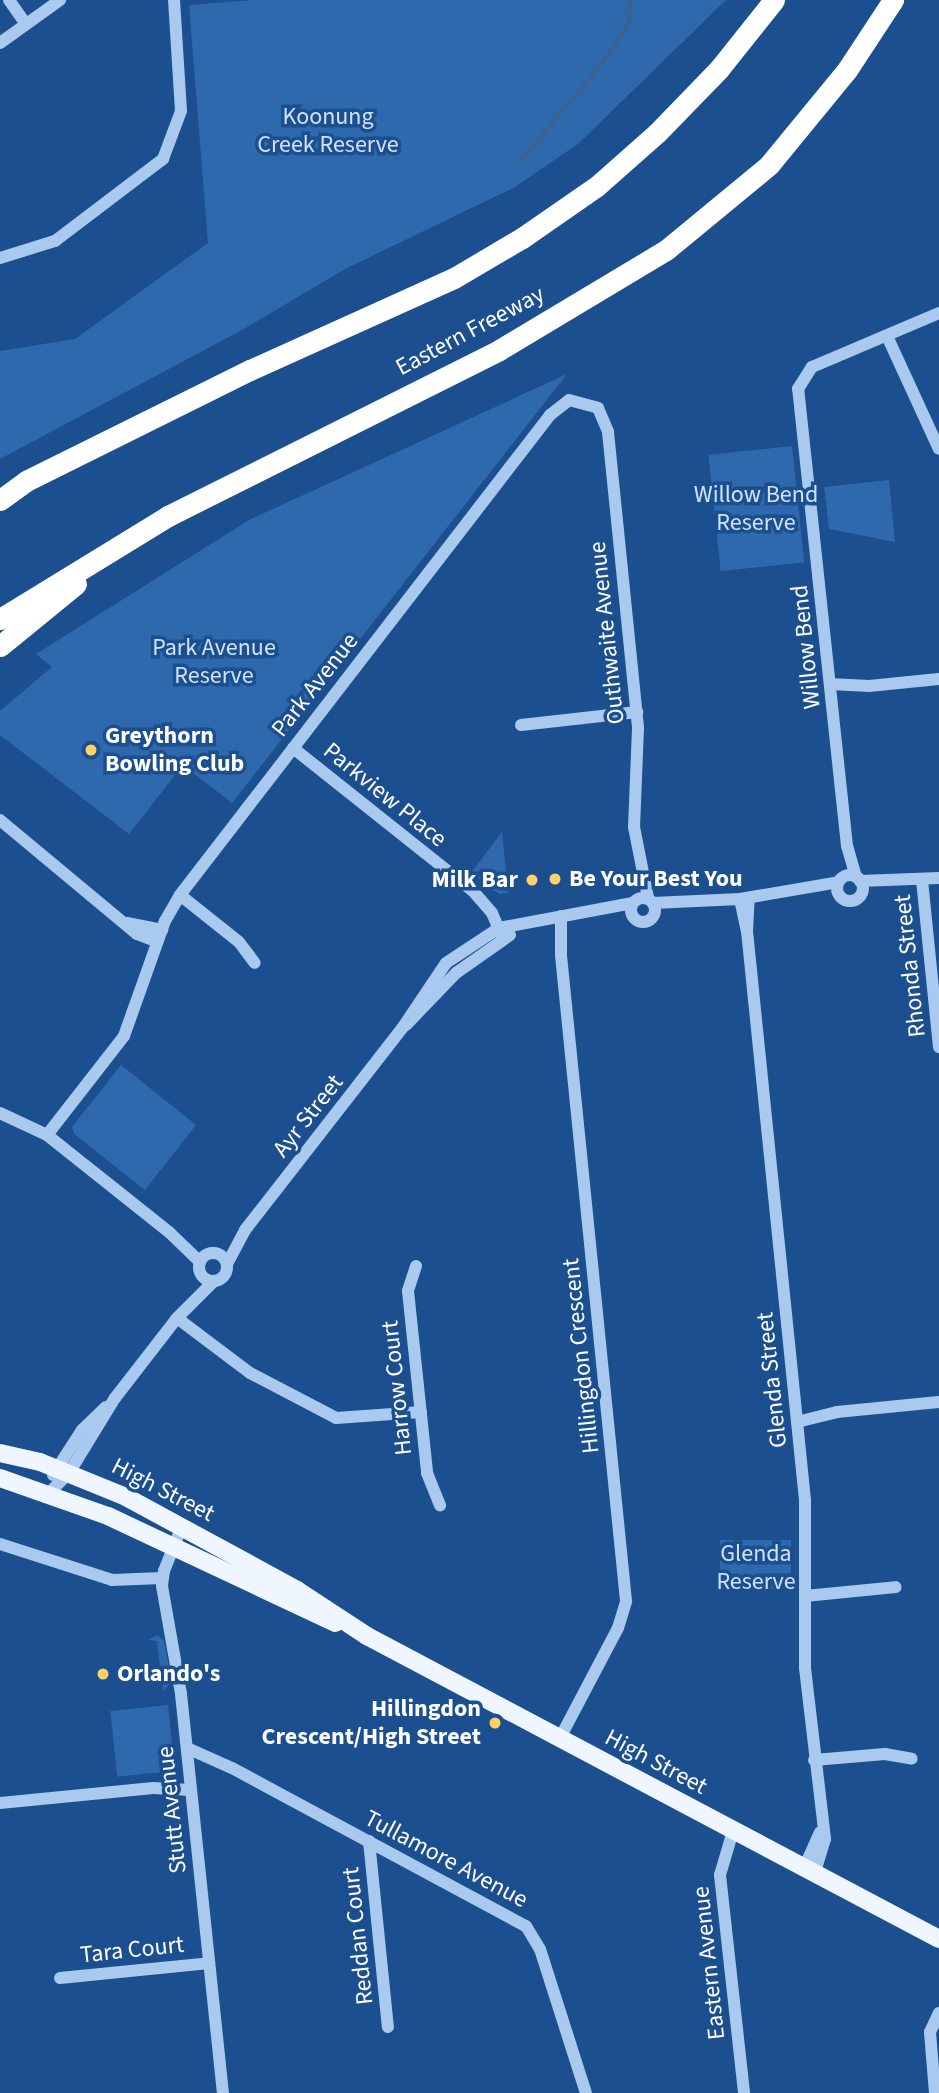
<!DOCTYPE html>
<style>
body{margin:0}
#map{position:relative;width:939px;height:2093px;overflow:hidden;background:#1b4f8f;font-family:"Source Sans 3",sans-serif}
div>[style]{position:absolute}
.green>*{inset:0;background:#2e69ad;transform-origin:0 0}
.stream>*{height:3.5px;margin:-1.75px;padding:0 1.75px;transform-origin:1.75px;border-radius:1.75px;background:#3c6290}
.minor>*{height:12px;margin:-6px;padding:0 6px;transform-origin:6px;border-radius:6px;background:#a9c9ee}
.minor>.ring{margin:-6px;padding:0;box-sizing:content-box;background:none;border:12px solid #a9c9ee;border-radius:50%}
.major>*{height:18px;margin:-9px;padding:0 9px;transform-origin:9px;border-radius:9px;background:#f0f6ff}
.highway>*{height:21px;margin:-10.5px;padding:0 10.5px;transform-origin:10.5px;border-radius:10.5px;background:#fff}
.dots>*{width:19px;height:19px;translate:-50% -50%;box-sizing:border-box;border:4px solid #1b4f8f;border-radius:50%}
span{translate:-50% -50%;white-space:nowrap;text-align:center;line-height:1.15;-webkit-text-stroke:7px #1b4f8f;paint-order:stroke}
.park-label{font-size:24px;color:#cfe3fa}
.street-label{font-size:24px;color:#fff}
.poi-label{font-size:24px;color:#fff;font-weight:700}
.left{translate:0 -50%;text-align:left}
.right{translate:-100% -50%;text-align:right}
</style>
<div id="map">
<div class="green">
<div style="clip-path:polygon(253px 0,726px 0,578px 144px,515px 187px,345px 269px,242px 330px,0 459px,0 351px,75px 339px,208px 243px,189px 5px)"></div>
<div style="clip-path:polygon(567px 374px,232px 803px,183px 765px,129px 834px,0 735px,0 711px,52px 667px,36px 654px,249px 520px)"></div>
<div style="left:792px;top:446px;width:117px;height:84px;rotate:84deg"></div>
<div style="clip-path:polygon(889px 480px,895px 542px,829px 529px,824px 487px)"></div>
<div style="clip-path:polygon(502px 832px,508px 893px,499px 894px,471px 873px)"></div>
<div style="clip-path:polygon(121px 1065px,196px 1125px,145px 1190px,74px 1134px,72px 1127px)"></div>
<div style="left:791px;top:1540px;width:49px;height:71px;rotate:90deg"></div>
<div style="clip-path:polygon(157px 1635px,164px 1641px,172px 1682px,163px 1691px,157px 1641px,148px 1640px)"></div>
<div style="left:168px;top:1705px;width:66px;height:58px;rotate:84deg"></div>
</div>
<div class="stream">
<div style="left:520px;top:162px;width:131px;rotate:-50.3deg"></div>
<div style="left:604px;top:61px;width:45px;rotate:-56deg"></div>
<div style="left:629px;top:24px;width:24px;rotate:-88deg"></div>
</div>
<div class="minor">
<div style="left:9px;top:0;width:29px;rotate:55deg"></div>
<div style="left:0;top:43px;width:74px;rotate:-35.6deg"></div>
<div style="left:0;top:258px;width:58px;rotate:-17.2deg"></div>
<div style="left:55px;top:241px;width:136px;rotate:-37.2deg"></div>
<div style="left:163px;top:159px;width:51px;rotate:-69.4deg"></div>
<div style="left:181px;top:111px;width:111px;rotate:-93.6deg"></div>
<div style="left:887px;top:336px;width:124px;rotate:65.3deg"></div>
<div style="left:830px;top:684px;width:39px;rotate:3deg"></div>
<div style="left:869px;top:686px;width:70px;rotate:-5.7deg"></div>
<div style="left:521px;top:725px;width:117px;rotate:-6.4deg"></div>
<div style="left:293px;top:748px;width:230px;rotate:38.5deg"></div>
<div style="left:473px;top:891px;width:29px;rotate:49deg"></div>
<div style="left:492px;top:913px;width:28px;rotate:67deg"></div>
<div style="left:0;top:820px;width:178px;rotate:39.8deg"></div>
<div style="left:137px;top:934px;width:22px;rotate:21deg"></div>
<div class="ring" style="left:837px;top:875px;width:14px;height:14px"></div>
<div style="left:856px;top:877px;width:32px;rotate:-106deg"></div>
<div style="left:847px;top:846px;width:460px;rotate:-96.1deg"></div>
<div style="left:798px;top:389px;width:26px;rotate:-58deg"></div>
<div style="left:812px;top:367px;width:138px;rotate:-23deg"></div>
<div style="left:922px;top:880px;width:168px;rotate:84.2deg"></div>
<div style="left:860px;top:881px;width:79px;rotate:-2.2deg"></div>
<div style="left:180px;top:895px;width:75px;rotate:38.5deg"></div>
<div style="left:239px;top:942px;width:26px;rotate:53deg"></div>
<div class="ring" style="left:631px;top:898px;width:12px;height:12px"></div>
<div style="left:740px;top:899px;width:33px;rotate:78deg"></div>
<div style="left:747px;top:931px;width:572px;rotate:84.18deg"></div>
<div style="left:805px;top:1500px;width:168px;rotate:90deg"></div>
<div style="left:805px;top:1668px;width:172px;rotate:83.3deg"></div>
<div style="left:825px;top:1839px;width:37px;rotate:107deg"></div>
<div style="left:653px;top:903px;width:87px;rotate:-2.6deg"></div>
<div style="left:740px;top:899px;width:100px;rotate:-9.7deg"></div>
<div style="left:127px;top:923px;width:36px;rotate:11deg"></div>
<div style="left:747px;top:931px;width:33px;rotate:-87deg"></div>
<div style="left:406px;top:1025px;width:72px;rotate:-46.1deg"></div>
<div style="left:456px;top:973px;width:66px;rotate:-35.1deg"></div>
<div style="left:0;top:1113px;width:52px;rotate:25.1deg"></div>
<div style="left:47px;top:1135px;width:157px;rotate:38.5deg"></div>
<div style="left:170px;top:1233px;width:42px;rotate:44deg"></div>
<div style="left:47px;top:1135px;width:125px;rotate:-52.1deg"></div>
<div style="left:124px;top:1036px;width:122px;rotate:-70.4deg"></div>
<div style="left:165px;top:921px;width:30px;rotate:-60deg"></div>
<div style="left:180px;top:895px;width:606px;rotate:-52.37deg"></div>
<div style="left:550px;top:415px;width:24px;rotate:-38deg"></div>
<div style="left:569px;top:400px;width:30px;rotate:15deg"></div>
<div style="left:598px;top:408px;width:26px;rotate:67deg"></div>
<div style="left:608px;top:432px;width:298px;rotate:84.2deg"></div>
<div style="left:638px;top:728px;width:99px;rotate:92.3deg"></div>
<div style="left:634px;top:827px;width:72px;rotate:78.8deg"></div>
<div class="ring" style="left:199px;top:1253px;width:16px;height:16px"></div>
<div style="left:227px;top:1264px;width:38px;rotate:-62deg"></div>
<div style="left:245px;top:1230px;width:257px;rotate:-52.1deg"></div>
<div style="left:403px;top:1027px;width:77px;rotate:-56.1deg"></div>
<div style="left:446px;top:963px;width:64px;rotate:-33.4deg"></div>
<div style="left:499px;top:928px;width:136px;rotate:-10.6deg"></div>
<div style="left:416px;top:1266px;width:26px;rotate:108deg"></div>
<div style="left:408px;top:1291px;width:183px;rotate:84deg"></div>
<div style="left:427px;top:1473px;width:35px;rotate:68deg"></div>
<div style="left:177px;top:1318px;width:91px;rotate:37deg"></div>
<div style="left:250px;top:1373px;width:97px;rotate:27.6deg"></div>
<div style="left:336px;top:1418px;width:85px;rotate:-4deg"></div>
<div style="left:797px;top:1422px;width:41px;rotate:-14deg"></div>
<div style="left:837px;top:1412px;width:102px;rotate:-5.6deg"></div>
<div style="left:53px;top:1475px;width:54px;rotate:-57.2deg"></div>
<div style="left:82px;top:1430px;width:33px;rotate:-44deg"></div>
<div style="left:50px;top:1492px;width:27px;rotate:-45deg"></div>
<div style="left:69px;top:1473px;width:88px;rotate:-58.5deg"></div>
<div style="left:115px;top:1398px;width:101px;rotate:-52.2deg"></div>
<div style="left:177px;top:1318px;width:51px;rotate:-45deg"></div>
<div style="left:182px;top:1526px;width:48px;rotate:111.8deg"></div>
<div style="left:164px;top:1571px;width:15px;rotate:98deg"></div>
<div style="left:162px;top:1586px;width:110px;rotate:80deg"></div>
<div style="left:181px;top:1694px;width:401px;rotate:84deg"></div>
<div style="left:0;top:1544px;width:118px;rotate:17.8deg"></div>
<div style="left:112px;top:1580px;width:50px;rotate:-2.3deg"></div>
<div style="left:805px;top:1596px;width:91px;rotate:-5.6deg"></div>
<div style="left:560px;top:1738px;width:124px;rotate:-62.2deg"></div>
<div style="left:618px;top:1628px;width:28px;rotate:-73deg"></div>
<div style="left:626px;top:1601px;width:649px;rotate:-95.75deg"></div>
<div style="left:561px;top:955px;width:39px;rotate:-90deg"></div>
<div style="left:187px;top:1748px;width:49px;rotate:24deg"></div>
<div style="left:232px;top:1768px;width:334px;rotate:28.3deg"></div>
<div style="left:526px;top:1926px;width:27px;rotate:59deg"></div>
<div style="left:540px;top:1949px;width:151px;rotate:72.3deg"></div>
<div style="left:814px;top:1760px;width:71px;rotate:-4.8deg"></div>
<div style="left:885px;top:1754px;width:27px;rotate:10deg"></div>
<div style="left:0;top:1803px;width:154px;rotate:-5.6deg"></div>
<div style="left:153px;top:1788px;width:38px;rotate:3deg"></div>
<div style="left:733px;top:1831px;width:46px;rotate:106.5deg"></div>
<div style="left:720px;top:1875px;width:219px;rotate:83.7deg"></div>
<div style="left:369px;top:1841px;width:187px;rotate:84.2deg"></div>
<div style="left:804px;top:1868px;width:39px;rotate:-66deg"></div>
<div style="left:60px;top:1978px;width:150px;rotate:-5.7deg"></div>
<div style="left:935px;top:2093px;width:61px;rotate:-94.7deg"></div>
<div style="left:930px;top:2032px;width:21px;rotate:-65deg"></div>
</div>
<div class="major">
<div style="left:0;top:1453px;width:41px;rotate:12.7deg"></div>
<div style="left:40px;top:1462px;width:93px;rotate:22.1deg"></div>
<div style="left:126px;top:1497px;width:195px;rotate:28.5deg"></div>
<div style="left:297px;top:1590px;width:84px;rotate:33.3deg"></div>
<div style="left:367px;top:1636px;width:647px;rotate:27.91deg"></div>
<div style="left:0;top:1478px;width:114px;rotate:19.4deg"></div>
<div style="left:108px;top:1516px;width:251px;rotate:25.2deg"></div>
</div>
<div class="highway">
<div style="left:0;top:500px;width:32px;rotate:-36deg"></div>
<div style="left:26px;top:481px;width:250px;rotate:-26.4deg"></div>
<div style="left:250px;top:370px;width:224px;rotate:-24.3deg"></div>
<div style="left:454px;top:278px;width:79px;rotate:-30.5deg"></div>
<div style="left:522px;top:238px;width:91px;rotate:-34.7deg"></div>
<div style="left:597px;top:186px;width:80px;rotate:-41.5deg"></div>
<div style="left:657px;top:133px;width:89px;rotate:-45.9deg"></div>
<div style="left:719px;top:69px;width:88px;rotate:-51.4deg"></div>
<div style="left:0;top:619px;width:197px;rotate:-31.5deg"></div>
<div style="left:168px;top:516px;width:370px;rotate:-26.6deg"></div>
<div style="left:499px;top:350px;width:195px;rotate:-30.9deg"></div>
<div style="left:666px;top:250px;width:134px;rotate:-39.5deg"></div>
<div style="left:769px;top:165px;width:123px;rotate:-50.6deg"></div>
<div style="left:847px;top:70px;width:84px;rotate:-56.7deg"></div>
<div style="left:0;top:646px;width:98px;rotate:-39.2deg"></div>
</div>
<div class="dots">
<div style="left:91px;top:750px;background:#ffd166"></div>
<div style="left:555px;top:879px;background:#ffd166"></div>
<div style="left:532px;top:880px;background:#ffd166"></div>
<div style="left:103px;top:1674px;background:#ffd166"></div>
<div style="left:495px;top:1723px;background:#ffd166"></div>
</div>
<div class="park-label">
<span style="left:328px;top:131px">Koonung<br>Creek Reserve</span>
<span style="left:756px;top:509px">Willow Bend<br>Reserve</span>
<span style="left:214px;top:662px">Park Avenue<br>Reserve</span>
<span style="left:756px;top:1568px">Glenda<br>Reserve</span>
</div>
<div class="street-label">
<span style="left:470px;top:331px;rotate:-28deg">Eastern Freeway</span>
<span style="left:607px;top:633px;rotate:-96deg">Outhwaite Avenue</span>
<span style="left:806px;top:647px;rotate:-96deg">Willow Bend</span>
<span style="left:315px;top:685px;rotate:-52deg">Park Avenue</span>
<span style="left:385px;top:795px;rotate:39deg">Parkview Place</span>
<span style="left:910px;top:966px;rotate:-96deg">Rhonda Street</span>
<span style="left:308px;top:1116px;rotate:-52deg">Ayr Street</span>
<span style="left:581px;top:1356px;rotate:-96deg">Hillingdon Crescent</span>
<span style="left:772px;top:1380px;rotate:-96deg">Glenda Street</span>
<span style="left:397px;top:1388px;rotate:-96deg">Harrow Court</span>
<span style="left:163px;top:1490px;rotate:27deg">High Street</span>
<span style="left:656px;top:1762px;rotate:28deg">High Street</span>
<span style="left:172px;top:1810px;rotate:-96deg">Stutt Avenue</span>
<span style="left:446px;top:1859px;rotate:28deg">Tullamore Avenue</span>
<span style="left:358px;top:1936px;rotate:-96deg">Reddan Court</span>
<span style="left:132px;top:1950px;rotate:-6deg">Tara Court</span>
<span style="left:709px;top:1963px;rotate:-96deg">Eastern Avenue</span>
</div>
<div class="poi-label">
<span class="left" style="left:105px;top:750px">Greythorn<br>Bowling Club</span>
<span class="left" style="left:569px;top:879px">Be Your Best You</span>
<span class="right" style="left:518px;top:880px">Milk Bar</span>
<span class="left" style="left:117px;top:1674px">Orlando's</span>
<span class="right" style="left:481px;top:1723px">Hillingdon<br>Crescent/High Street</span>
</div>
</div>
